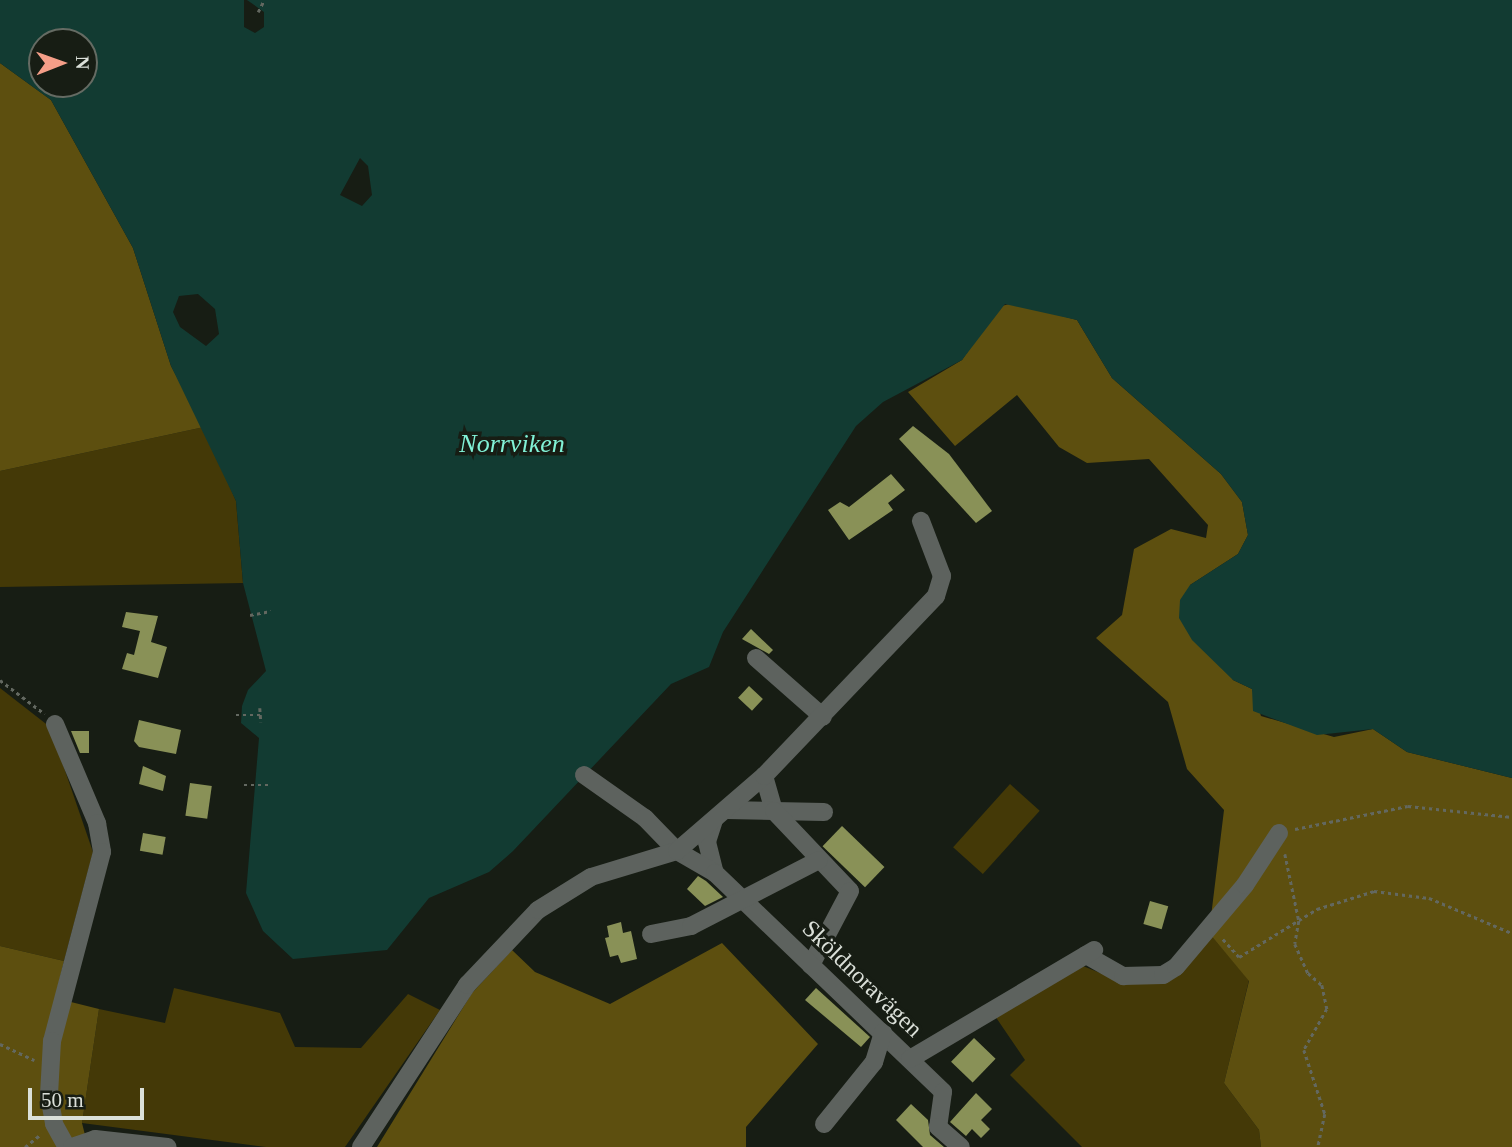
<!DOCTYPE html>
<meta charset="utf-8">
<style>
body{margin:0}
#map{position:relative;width:1512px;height:1147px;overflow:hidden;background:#171d14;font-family:"Times New Roman",serif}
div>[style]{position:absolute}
.green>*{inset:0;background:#443907;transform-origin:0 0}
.forest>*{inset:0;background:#5d4f0f}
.water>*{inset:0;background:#123b32}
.building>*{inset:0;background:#899157;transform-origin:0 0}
.path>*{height:2.5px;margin-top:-1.25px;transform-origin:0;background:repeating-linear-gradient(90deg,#636860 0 3.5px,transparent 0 7px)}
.minor>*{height:18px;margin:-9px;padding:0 9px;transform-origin:9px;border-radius:9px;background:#5d625e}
span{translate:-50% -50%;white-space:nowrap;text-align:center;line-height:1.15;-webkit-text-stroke:7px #171d14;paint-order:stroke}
.street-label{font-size:24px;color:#dbe0d9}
.water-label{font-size:26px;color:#81f1d6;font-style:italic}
.north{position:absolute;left:28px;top:28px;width:70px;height:70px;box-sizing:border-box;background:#171d14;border:2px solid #656b63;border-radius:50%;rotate:89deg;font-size:19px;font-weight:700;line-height:28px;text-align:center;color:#dbe0d9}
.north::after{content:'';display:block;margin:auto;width:24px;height:32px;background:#f49e88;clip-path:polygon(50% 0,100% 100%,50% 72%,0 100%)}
.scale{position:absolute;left:28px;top:1088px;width:116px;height:32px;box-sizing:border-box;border:4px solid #dbe0d9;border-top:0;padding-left:9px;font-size:21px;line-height:24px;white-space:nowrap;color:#dbe0d9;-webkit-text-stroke:5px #171d14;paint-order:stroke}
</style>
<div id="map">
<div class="green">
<div style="clip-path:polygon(204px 427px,236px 501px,243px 583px,0 587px,0 471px)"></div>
<div style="clip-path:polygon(0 688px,50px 727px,93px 852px,64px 961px,0 946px)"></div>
<div style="left:1010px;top:784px;width:40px;height:85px;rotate:42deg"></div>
<div style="clip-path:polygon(1209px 933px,1249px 980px,1224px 1083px,1259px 1130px,1261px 1147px,1082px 1147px,1010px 1075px,1025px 1060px,995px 1016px,1078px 964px,1120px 981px,1143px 983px)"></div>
<div style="clip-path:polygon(174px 988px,280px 1013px,295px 1047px,361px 1048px,408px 994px,440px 1010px,345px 1147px,266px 1147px,82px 1123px,99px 1009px,165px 1023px)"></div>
</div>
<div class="forest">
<div style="clip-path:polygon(0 63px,51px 100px,133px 248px,171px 366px,204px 427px,0 471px)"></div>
<div style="clip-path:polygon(1013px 303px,1077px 320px,1112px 378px,1221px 474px,1242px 502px,1248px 535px,1238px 554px,1190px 585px,1233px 680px,1252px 689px,1261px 716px,1334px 737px,1373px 729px,1407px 752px,1512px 778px,1512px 1147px,1261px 1147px,1259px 1130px,1224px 1083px,1249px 981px,1209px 933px,1224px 810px,1187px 769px,1168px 702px,1096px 638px,1122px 615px,1134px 549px,1171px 529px,1206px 538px,1208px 525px,1149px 459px,1087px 463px,1059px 447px,1017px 395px,955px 446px,908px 392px,962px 360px,998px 307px)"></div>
<div style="clip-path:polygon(722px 943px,818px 1044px,746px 1127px,746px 1147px,377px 1147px,472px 993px,512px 950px,535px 972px,610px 1004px)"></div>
<div style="clip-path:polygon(0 946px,64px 961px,55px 998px,99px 1009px,82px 1123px,88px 1147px,0 1147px)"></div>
</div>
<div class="water">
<div style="clip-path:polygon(evenodd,0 0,244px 0,244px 27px,255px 33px,264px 27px,264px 12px,247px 0,1512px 0,1512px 778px,1407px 752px,1373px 729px,1317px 735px,1253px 711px,1252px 689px,1233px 680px,1192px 640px,1179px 618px,1180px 600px,1190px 585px,1238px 554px,1248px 535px,1242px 502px,1221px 474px,1112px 378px,1077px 320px,1005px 304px,962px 360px,883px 402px,856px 426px,723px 632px,709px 667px,671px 684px,513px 851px,489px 872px,429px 898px,387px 950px,293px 959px,263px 931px,246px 893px,259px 738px,241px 723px,242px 706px,248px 690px,266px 671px,243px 583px,236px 501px,171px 366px,133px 248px,51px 100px,0 63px,0 0,42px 42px,84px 42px,84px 84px,42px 84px,42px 42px,0 0,360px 158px,368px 166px,372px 195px,362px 206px,340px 195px,360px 158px,0 0,198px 294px,215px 309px,219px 334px,206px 346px,180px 327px,173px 312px,179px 296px,198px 294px)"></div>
</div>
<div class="building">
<div style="clip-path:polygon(913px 426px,949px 454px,992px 511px,976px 523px,899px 439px)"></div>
<div style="clip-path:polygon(891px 474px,905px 490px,888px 503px,893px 510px,849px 540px,828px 510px,840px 502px,849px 507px)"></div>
<div style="clip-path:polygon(126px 612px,158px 616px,151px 642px,167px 647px,158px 678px,122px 669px,127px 653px,134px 655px,140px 631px,122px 627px)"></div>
<div style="clip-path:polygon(751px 629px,773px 650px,769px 654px,742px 639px)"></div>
<div style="left:749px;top:686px;width:19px;height:16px;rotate:43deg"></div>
<div style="clip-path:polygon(139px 720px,181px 730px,176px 754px,139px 747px,134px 741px)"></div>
<div style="clip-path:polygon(71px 731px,89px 731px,89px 753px,80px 753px)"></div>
<div style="clip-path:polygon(143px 766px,166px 776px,163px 791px,139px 784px)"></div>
<div style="left:190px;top:783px;width:22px;height:33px;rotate:8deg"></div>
<div style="left:842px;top:826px;width:59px;height:28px;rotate:44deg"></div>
<div style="left:143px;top:833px;width:23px;height:18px;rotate:10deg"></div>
<div style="clip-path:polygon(698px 876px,706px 881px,723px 897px,705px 906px,687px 889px)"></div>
<div style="left:1150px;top:901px;width:19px;height:24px;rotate:16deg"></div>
<div style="clip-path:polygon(621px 922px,623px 933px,631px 931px,637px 959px,621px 963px,618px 955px,610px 957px,605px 938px,609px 937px,607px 926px)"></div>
<div style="clip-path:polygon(816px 988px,870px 1037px,861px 1047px,805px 1000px)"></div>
<div style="left:974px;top:1038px;width:30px;height:33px;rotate:44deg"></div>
<div style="clip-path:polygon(976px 1093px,992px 1109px,981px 1120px,990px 1129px,981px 1138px,972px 1129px,966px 1136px,950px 1122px)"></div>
<div style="clip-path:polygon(911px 1104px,928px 1120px,930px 1135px,944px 1147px,923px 1147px,896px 1120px)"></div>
</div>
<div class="path">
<div style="left:258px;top:12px;width:13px;rotate:-63deg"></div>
<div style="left:250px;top:615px;width:21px;rotate:-11deg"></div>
<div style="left:0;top:680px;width:56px;rotate:37.1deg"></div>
<div style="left:260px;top:708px;width:14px;rotate:86deg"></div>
<div style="left:236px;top:715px;width:24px"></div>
<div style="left:244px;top:785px;width:25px"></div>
<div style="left:1295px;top:829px;width:115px;rotate:-11.5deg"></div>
<div style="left:1408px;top:806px;width:105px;rotate:6deg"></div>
<div style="left:1285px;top:854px;width:68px;rotate:78.2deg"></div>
<div style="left:1299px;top:921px;width:23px;rotate:100deg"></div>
<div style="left:1295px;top:944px;width:32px;rotate:66deg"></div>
<div style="left:1308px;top:973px;width:18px;rotate:41deg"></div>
<div style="left:1322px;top:985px;width:25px;rotate:78deg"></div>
<div style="left:1327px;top:1009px;width:47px;rotate:119.3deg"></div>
<div style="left:1304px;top:1050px;width:67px;rotate:71.8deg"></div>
<div style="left:1325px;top:1114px;width:34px;rotate:102deg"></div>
<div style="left:1223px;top:939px;width:24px;rotate:48deg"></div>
<div style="left:1239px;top:957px;width:92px;rotate:-31.6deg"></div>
<div style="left:1317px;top:909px;width:60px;rotate:-17.5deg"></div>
<div style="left:1374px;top:891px;width:55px;rotate:7.3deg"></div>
<div style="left:1429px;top:898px;width:90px;rotate:22.9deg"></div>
<div style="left:0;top:1044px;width:38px;rotate:25deg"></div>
<div style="left:25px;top:1147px;width:21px;rotate:-39deg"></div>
</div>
<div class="minor">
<div style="left:756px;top:658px;width:89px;rotate:41.4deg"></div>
<div style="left:55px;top:724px;width:108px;rotate:67deg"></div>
<div style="left:97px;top:823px;width:29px;rotate:80deg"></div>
<div style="left:102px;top:852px;width:196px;rotate:104.8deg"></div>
<div style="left:52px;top:1041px;width:54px;rotate:93.2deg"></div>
<div style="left:49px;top:1095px;width:29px;rotate:80deg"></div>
<div style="left:54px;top:1124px;width:26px;rotate:61deg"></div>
<div style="left:584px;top:775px;width:75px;rotate:35.2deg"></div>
<div style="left:645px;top:818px;width:46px;rotate:45.9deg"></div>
<div style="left:764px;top:776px;width:36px;rotate:74deg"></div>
<div style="left:774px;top:811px;width:50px;rotate:1.1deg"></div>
<div style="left:727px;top:810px;width:47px;rotate:1.2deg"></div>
<div style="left:774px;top:811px;width:110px;rotate:46.5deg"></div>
<div style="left:850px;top:891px;width:84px;rotate:117.8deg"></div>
<div style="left:714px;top:820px;width:23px;rotate:108deg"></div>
<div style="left:707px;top:842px;width:32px;rotate:76deg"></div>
<div style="left:677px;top:851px;width:44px;rotate:30.1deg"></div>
<div style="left:715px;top:873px;width:316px;rotate:43.8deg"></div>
<div style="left:943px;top:1092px;width:35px;rotate:98deg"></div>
<div style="left:938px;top:1127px;width:30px;rotate:41deg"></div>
<div style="left:651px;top:934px;width:41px;rotate:-11.3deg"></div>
<div style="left:691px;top:926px;width:144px;rotate:-27.3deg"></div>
<div style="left:1086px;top:955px;width:43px;rotate:29.6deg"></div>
<div style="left:1123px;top:976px;width:40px;rotate:-1.4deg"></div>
<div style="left:1163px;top:975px;width:15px;rotate:-32deg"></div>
<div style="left:1176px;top:967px;width:107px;rotate:-49.9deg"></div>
<div style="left:1245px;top:885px;width:62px;rotate:-56.8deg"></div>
<div style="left:910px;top:1059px;width:214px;rotate:-30.6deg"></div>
<div style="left:824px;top:1124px;width:80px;rotate:-51.1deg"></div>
<div style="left:874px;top:1062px;width:31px;rotate:-73deg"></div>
<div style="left:72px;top:1147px;width:24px;rotate:-19deg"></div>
<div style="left:95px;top:1139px;width:73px;rotate:6.3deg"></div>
<div style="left:361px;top:1147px;width:194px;rotate:-56.8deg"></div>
<div style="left:467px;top:985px;width:103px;rotate:-46.6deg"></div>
<div style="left:538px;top:910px;width:62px;rotate:-31.9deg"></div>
<div style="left:591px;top:877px;width:90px;rotate:-16.8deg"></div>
<div style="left:677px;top:851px;width:115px;rotate:-40.8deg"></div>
<div style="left:764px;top:776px;width:249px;rotate:-46.3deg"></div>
<div style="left:936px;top:596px;width:21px;rotate:-73deg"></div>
<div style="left:942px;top:576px;width:59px;rotate:-110.9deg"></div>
</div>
<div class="street-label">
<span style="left:862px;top:979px;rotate:44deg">Sköldnoravägen</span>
</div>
<div class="water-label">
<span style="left:512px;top:444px">Norrviken</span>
</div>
<div class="north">N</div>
<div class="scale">50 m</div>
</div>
